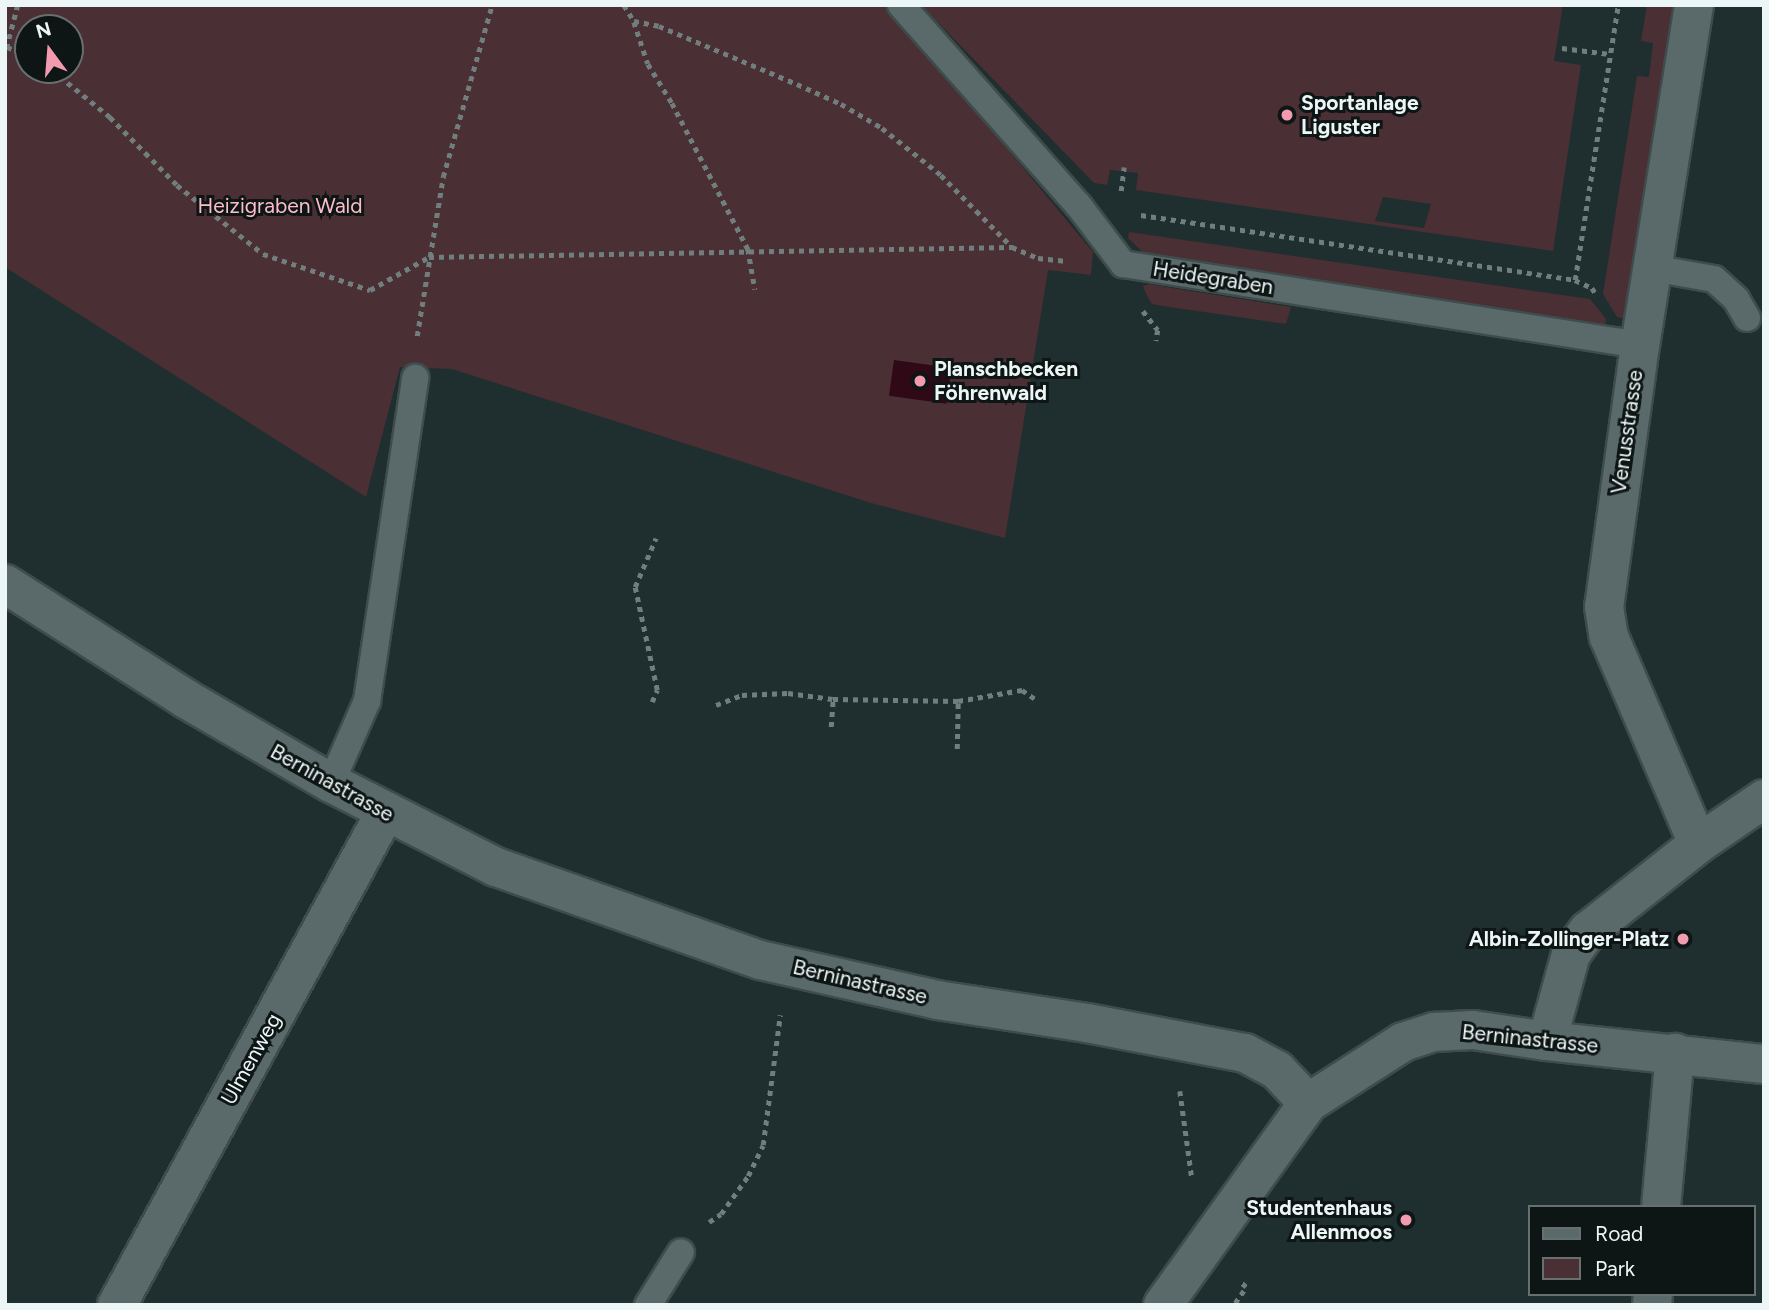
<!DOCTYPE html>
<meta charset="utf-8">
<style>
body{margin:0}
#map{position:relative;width:1769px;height:1310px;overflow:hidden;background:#1f2e2e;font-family:Figtree,sans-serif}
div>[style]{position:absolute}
.green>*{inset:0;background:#4a2f35}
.water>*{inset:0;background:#300916;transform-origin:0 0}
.path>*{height:4.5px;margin-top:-2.25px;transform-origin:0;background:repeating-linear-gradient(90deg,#717e7e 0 5px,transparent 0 10px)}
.roads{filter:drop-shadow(2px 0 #3f4c4c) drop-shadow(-2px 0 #3f4c4c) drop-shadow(0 2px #3f4c4c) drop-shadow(0 -2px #3f4c4c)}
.lane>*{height:26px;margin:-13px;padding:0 13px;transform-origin:13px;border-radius:13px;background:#5a6a6a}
.street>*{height:38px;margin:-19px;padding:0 19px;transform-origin:19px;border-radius:19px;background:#5a6a6a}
.dots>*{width:19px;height:19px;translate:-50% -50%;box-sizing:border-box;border:4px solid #0e1515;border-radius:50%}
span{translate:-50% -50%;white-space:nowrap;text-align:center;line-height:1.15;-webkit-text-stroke:6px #0e1515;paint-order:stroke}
.poi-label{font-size:21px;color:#edf6f6;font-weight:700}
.left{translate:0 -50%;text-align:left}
.right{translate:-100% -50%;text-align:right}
.park-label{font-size:21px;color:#fdbcca}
.street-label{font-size:21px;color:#edf6f6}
.frame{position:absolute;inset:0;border:7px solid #edf6f6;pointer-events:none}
.legend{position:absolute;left:1528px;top:1205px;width:228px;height:91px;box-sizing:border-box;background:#0e1515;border:2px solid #676f6f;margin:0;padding:9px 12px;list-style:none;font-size:21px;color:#edf6f6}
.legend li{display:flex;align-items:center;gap:14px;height:35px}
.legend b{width:35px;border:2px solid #676f6f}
.north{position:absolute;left:14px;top:14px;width:70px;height:70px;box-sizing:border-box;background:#0e1515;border:2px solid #676f6f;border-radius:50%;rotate:344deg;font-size:19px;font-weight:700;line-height:28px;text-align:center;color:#edf6f6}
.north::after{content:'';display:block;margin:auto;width:24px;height:32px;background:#f29aaf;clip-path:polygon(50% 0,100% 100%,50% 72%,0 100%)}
</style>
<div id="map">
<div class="green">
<div style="clip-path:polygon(evenodd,5px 5px,888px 5px,1093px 252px,1091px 275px,1048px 270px,1005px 538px,871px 503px,452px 369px,400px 367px,366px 497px,5px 267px,5px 5px,28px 28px,70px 28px,70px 70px,28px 70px,28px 28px)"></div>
<div style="clip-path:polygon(evenodd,921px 5px,1563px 5px,1554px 61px,1581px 65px,1553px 251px,1136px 190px,1138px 173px,1110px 170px,1107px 185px,1094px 183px,921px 5px,1383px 197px,1431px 204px,1424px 228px,1375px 221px,1383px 197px)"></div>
<div style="clip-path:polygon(1647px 5px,1675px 5px,1625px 319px,1617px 317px,1603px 294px,1637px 76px,1649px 77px,1653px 43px,1641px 41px)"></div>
<div style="clip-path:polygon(1129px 232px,1590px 299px,1606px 319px,1605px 326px,1151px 260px,1128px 238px)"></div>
<div style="clip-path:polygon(1150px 284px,1166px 287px,1291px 307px,1286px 324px,1163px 306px,1152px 304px,1147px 296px,1143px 286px)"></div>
</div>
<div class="water">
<div style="left:894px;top:360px;width:58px;height:36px;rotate:8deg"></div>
</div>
<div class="path">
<div style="left:18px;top:5px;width:43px;rotate:104.7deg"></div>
<div style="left:7px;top:47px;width:22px;rotate:21deg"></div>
<div style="left:624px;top:5px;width:19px;rotate:58deg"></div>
<div style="left:634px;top:21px;width:25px;rotate:11deg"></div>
<div style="left:659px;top:26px;width:150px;rotate:22.8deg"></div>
<div style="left:797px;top:84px;width:48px;rotate:24.4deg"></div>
<div style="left:841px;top:104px;width:48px;rotate:30.3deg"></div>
<div style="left:882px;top:128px;width:75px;rotate:38.5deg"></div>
<div style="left:941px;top:175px;width:101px;rotate:45.4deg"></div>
<div style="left:1012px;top:247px;width:28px;rotate:23deg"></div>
<div style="left:1038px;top:258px;width:29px;rotate:6deg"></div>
<div style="left:634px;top:22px;width:44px;rotate:71.6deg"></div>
<div style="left:648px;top:64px;width:46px;rotate:58.4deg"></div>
<div style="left:672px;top:103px;width:165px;rotate:62.5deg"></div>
<div style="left:748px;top:249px;width:41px;rotate:80.1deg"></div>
<div style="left:1562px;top:48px;width:48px;rotate:7.1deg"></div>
<div style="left:52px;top:70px;width:75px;rotate:39deg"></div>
<div style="left:110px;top:117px;width:95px;rotate:45.4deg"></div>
<div style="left:177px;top:185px;width:110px;rotate:38.7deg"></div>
<div style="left:263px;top:254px;width:113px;rotate:18.6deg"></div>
<div style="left:370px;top:290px;width:68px;rotate:-29.2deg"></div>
<div style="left:429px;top:257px;width:583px;rotate:-0.98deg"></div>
<div style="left:1121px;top:191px;width:24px;rotate:-83deg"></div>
<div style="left:1141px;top:215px;width:439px;rotate:8.5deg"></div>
<div style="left:1575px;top:280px;width:278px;rotate:-81.1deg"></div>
<div style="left:1575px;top:280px;width:19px;rotate:25deg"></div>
<div style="left:1592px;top:288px;width:7px;rotate:56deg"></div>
<div style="left:1143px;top:311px;width:24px;rotate:52deg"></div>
<div style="left:1158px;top:330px;width:11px;rotate:100deg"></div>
<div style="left:417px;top:336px;width:161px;rotate:-80.7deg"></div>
<div style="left:443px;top:177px;width:179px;rotate:-74.1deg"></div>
<div style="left:652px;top:702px;width:13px;rotate:-67deg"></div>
<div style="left:657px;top:690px;width:105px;rotate:-102.1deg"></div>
<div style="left:635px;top:587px;width:53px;rotate:-66.8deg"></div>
<div style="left:716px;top:705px;width:28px;rotate:-21deg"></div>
<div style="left:742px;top:695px;width:46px;rotate:-2.5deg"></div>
<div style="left:788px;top:693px;width:45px;rotate:7.6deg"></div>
<div style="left:833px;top:699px;width:125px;rotate:0.9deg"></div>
<div style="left:958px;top:701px;width:65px;rotate:-9.8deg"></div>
<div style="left:1022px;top:690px;width:18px;rotate:34deg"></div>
<div style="left:831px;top:727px;width:28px;rotate:-86deg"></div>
<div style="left:957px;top:749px;width:48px;rotate:-88.8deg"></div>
<div style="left:1180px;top:1091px;width:89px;rotate:82.2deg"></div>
<div style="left:709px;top:1222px;width:14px;rotate:-34deg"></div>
<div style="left:721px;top:1214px;width:47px;rotate:-54.6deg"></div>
<div style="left:748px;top:1176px;width:34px;rotate:-64deg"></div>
<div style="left:763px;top:1145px;width:131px;rotate:-82.5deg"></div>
<div style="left:1238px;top:1305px;width:4px;rotate:-146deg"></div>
<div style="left:1235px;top:1303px;width:19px;rotate:-55deg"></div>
<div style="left:1246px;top:1287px;width:8px;rotate:-140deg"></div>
</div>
<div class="roads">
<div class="lane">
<div style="left:901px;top:5px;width:268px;rotate:48.5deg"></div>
<div style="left:1079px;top:206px;width:73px;rotate:52.8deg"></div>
<div style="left:1123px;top:264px;width:523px;rotate:8.9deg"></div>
<div style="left:1652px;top:268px;width:63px;rotate:10.1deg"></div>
<div style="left:1714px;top:279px;width:30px;rotate:42deg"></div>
<div style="left:1736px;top:299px;width:22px;rotate:60deg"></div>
<div style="left:331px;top:783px;width:90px;rotate:-66.3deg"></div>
<div style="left:367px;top:701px;width:327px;rotate:-81.5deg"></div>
<div style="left:648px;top:1305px;width:62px;rotate:-58.1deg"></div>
</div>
<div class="street">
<div style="left:1694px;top:5px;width:344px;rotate:99deg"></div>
<div style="left:1640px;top:345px;width:264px;rotate:97.8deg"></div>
<div style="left:1604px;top:607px;width:30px;rotate:81deg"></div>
<div style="left:1609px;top:637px;width:225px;rotate:66.7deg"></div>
<div style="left:5px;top:584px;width:214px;rotate:32.4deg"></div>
<div style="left:186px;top:699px;width:168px;rotate:30.1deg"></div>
<div style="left:331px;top:783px;width:185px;rotate:27deg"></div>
<div style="left:496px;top:867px;width:280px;rotate:19.4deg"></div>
<div style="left:760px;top:960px;width:181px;rotate:12.7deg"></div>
<div style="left:937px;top:1000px;width:152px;rotate:8.7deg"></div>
<div style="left:1087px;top:1023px;width:161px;rotate:10.8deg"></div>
<div style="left:1245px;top:1053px;width:36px;rotate:28deg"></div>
<div style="left:1277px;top:1070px;width:45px;rotate:46.8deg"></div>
<div style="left:1547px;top:1041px;width:90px;rotate:-74.6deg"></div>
<div style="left:1571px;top:954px;width:29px;rotate:-54deg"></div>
<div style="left:1588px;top:931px;width:140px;rotate:-38.3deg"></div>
<div style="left:1698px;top:844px;width:80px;rotate:-34.3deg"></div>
<div style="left:1661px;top:1207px;width:155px;rotate:-84.8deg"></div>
<div style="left:117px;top:1305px;width:560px;rotate:-61.42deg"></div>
<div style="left:1163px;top:1305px;width:249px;rotate:-54.3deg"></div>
<div style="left:1308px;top:1103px;width:113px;rotate:-32.7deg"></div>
<div style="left:1403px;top:1042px;width:33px;rotate:-18deg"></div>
<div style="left:1434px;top:1032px;width:39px;rotate:-3deg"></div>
<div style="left:1473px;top:1030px;width:75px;rotate:8.5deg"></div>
<div style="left:1547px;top:1041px;width:218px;rotate:6.1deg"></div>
<div style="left:1652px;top:1305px;width:11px;rotate:-85deg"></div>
</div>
</div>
<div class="dots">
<div style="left:1287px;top:115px;background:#f29aaf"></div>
<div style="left:920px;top:381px;background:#f29aaf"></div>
<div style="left:1683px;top:939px;background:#f29aaf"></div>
<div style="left:1406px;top:1220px;background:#f29aaf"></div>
</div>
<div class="poi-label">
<span class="left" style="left:1301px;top:115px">Sportanlage<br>Liguster</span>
<span class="left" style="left:934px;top:381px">Planschbecken<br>Föhrenwald</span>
<span class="right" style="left:1669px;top:939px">Albin-Zollinger-Platz</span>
<span class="right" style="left:1392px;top:1220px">Studentenhaus<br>Allenmoos</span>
</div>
<div class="park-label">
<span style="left:280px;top:206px">Heizigraben Wald</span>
</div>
<div class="street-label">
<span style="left:1213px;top:278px;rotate:9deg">Heidegraben</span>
<span style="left:1627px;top:432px;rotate:-82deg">Venusstrasse</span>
<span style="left:332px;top:783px;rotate:29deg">Berninastrasse</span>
<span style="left:860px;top:982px;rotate:13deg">Berninastrasse</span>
<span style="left:1530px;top:1039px;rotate:6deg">Berninastrasse</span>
<span style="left:251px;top:1059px;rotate:-61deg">Ulmenweg</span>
</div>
<div class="frame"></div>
<ul class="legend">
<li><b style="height:9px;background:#5a6a6a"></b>Road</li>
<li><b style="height:19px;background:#4a2f35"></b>Park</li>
</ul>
<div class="north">N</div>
</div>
